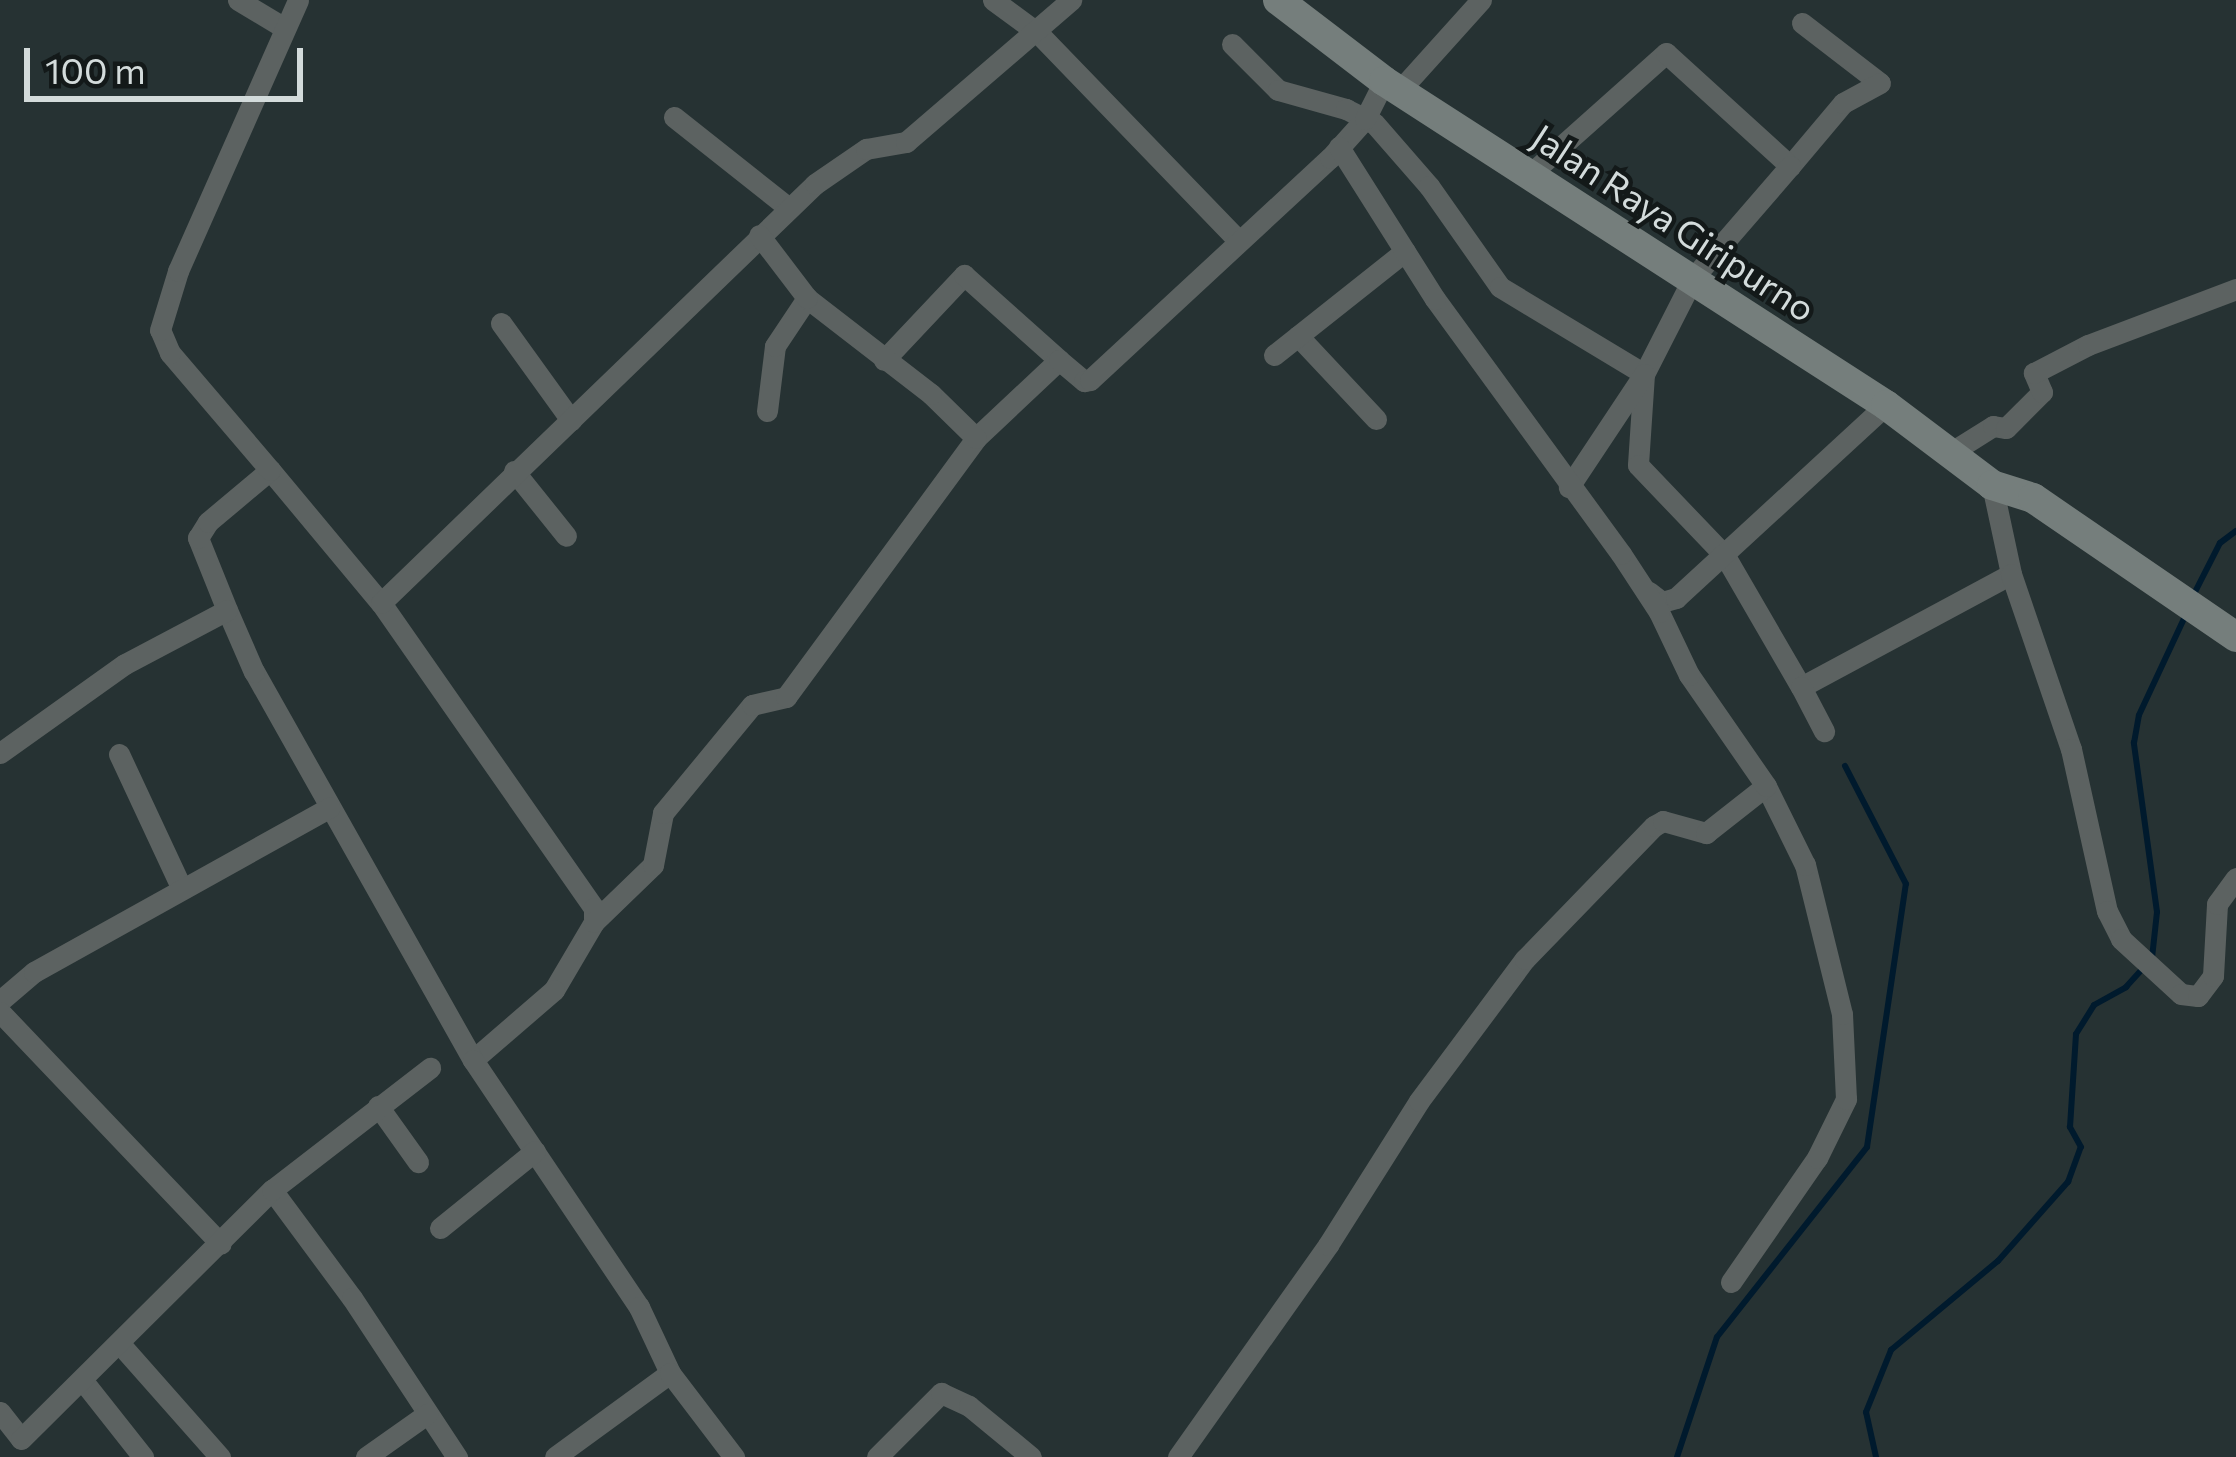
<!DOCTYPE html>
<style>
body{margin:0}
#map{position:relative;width:2236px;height:1457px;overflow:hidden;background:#263233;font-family:Commissioner,sans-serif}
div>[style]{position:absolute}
.stream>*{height:6px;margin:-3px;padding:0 3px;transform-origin:3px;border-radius:3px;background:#001a2d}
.minor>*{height:21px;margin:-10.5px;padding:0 10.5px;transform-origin:10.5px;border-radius:10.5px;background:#5c6261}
.secondary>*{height:30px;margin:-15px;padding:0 15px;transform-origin:15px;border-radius:15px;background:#757e7c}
span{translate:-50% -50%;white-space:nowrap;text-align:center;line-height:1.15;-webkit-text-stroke:9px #131919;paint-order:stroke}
.street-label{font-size:36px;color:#d3dbdb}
.scale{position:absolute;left:24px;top:48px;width:279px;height:54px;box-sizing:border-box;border:6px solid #d3dbdb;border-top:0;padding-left:15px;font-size:36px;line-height:42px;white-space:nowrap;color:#d3dbdb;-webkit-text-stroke:9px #131919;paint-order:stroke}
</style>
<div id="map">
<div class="stream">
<div style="left:2194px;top:594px;width:57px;rotate:-63deg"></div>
<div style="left:2220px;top:543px;width:20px;rotate:-37deg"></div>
<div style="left:2152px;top:958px;width:46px;rotate:-83.8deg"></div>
<div style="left:2157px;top:912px;width:171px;rotate:-97.8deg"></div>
<div style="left:2134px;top:743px;width:28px;rotate:-80deg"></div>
<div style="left:2139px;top:715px;width:114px;rotate:-65deg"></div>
<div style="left:1677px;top:1457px;width:126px;rotate:-71.6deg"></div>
<div style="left:1717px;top:1337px;width:242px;rotate:-51.7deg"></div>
<div style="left:1867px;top:1147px;width:266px;rotate:-81.6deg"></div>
<div style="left:1906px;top:884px;width:133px;rotate:-117.3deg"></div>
<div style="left:1876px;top:1457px;width:46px;rotate:-102.5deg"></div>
<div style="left:1866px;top:1412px;width:67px;rotate:-68deg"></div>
<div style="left:1891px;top:1350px;width:139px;rotate:-39.8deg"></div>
<div style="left:1998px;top:1261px;width:106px;rotate:-48.5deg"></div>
<div style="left:2068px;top:1182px;width:37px;rotate:-70deg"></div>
<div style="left:2081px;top:1147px;width:23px;rotate:-119deg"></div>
<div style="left:2070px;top:1127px;width:93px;rotate:-86.3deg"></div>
<div style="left:2076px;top:1034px;width:34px;rotate:-58deg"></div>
<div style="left:2094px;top:1005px;width:37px;rotate:-29deg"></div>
<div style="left:2126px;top:987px;width:25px;rotate:-48deg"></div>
</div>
<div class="minor">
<div style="left:238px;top:0;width:52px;rotate:31deg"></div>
<div style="left:993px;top:0;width:56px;rotate:36.3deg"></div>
<div style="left:1038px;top:33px;width:289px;rotate:46deg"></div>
<div style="left:1802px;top:23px;width:98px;rotate:37.6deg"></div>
<div style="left:1232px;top:44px;width:65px;rotate:45deg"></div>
<div style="left:1278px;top:90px;width:71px;rotate:15.6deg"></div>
<div style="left:1346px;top:109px;width:31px;rotate:27deg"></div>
<div style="left:1374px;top:123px;width:84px;rotate:48.9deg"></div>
<div style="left:1429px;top:186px;width:123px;rotate:54.9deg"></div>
<div style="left:1500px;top:287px;width:168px;rotate:31.1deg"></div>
<div style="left:1644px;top:374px;width:91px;rotate:93.8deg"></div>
<div style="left:1638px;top:465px;width:126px;rotate:46.3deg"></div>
<div style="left:1725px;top:556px;width:151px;rotate:59.9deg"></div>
<div style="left:1801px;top:687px;width:238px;rotate:-28.3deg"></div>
<div style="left:1400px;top:90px;width:121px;rotate:-48deg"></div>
<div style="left:674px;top:117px;width:147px;rotate:38.4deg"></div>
<div style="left:1790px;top:166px;width:82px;rotate:-49.9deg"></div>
<div style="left:1843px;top:103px;width:42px;rotate:-28.4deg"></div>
<div style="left:1528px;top:176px;width:185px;rotate:-41.7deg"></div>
<div style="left:1666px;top:53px;width:168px;rotate:42.3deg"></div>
<div style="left:1790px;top:166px;width:148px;rotate:130.9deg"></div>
<div style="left:1693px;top:278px;width:108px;rotate:117deg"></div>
<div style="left:1644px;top:374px;width:136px;rotate:123.6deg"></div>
<div style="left:501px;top:323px;width:120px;rotate:54.2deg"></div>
<div style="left:1298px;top:336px;width:114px;rotate:46.8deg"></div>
<div style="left:1274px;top:355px;width:167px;rotate:-38.4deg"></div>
<div style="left:884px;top:360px;width:117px;rotate:-46.7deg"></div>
<div style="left:964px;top:275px;width:127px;rotate:41.8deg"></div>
<div style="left:767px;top:411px;width:65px;rotate:-83deg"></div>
<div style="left:775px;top:346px;width:58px;rotate:-56.3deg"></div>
<div style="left:976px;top:438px;width:114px;rotate:-43.2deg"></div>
<div style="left:1059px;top:360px;width:33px;rotate:40deg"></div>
<div style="left:1084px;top:381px;width:6px;rotate:-9deg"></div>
<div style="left:1090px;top:380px;width:327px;rotate:-42.8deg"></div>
<div style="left:1330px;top:158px;width:52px;rotate:-48.1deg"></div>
<div style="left:1365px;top:119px;width:42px;rotate:-63.4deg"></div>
<div style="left:1950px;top:453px;width:51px;rotate:-32.1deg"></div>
<div style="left:1993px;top:426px;width:13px;rotate:9deg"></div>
<div style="left:2006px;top:428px;width:51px;rotate:-45deg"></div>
<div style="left:2042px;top:392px;width:21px;rotate:-113deg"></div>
<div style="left:2034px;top:373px;width:61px;rotate:-27.4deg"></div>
<div style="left:2088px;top:345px;width:158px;rotate:-20.7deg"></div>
<div style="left:270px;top:470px;width:173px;rotate:50.2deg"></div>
<div style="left:381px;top:603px;width:372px;rotate:55.1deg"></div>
<div style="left:594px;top:908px;width:14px;rotate:90deg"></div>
<div style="left:594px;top:922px;width:79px;rotate:120.5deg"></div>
<div style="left:554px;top:990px;width:107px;rotate:139.2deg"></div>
<div style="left:473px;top:1060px;width:446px;rotate:-119.4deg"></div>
<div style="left:254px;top:672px;width:68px;rotate:-113.5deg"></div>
<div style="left:227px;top:610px;width:78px;rotate:-111.9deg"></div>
<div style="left:198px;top:538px;width:19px;rotate:-58deg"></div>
<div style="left:208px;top:522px;width:81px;rotate:-40deg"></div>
<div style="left:270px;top:470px;width:154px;rotate:-130.5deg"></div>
<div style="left:170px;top:353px;width:25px;rotate:-113deg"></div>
<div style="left:160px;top:330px;width:62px;rotate:-73deg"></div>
<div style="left:178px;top:271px;width:296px;rotate:-66.1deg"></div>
<div style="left:514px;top:471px;width:83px;rotate:51.3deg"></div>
<div style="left:1992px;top:485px;width:91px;rotate:77.9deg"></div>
<div style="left:2011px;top:574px;width:185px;rotate:71.1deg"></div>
<div style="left:2071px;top:749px;width:166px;rotate:77.5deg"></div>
<div style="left:2107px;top:911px;width:31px;rotate:63deg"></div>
<div style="left:2121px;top:939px;width:81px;rotate:42.5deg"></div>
<div style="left:2181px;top:994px;width:17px;rotate:7deg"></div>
<div style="left:2198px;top:996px;width:25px;rotate:-53deg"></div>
<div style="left:2213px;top:976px;width:72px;rotate:-86.8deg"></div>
<div style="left:2217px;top:904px;width:32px;rotate:-54deg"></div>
<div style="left:1649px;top:592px;width:16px;rotate:38deg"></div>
<div style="left:1662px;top:602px;width:15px;rotate:-16deg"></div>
<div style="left:1676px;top:598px;width:285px;rotate:-42.6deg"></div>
<div style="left:381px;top:603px;width:603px;rotate:-43.99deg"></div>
<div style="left:815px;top:184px;width:62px;rotate:-34.5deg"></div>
<div style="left:866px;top:149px;width:41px;rotate:-9.9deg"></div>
<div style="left:906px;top:142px;width:218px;rotate:-40.7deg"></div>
<div style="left:1801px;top:687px;width:50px;rotate:62.4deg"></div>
<div style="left:0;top:753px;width:153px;rotate:-35.5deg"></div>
<div style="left:125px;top:664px;width:115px;rotate:-27.9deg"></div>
<div style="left:119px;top:754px;width:149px;rotate:65deg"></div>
<div style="left:594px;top:922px;width:82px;rotate:-44deg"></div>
<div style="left:653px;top:865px;width:53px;rotate:-79.1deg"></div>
<div style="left:663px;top:813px;width:140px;rotate:-50.5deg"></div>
<div style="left:752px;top:705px;width:35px;rotate:-13deg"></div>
<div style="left:786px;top:697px;width:321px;rotate:-53.7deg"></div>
<div style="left:976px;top:438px;width:63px;rotate:-135.6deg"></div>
<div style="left:931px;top:394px;width:157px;rotate:-142.3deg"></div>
<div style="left:807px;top:298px;width:79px;rotate:-127.3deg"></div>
<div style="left:0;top:1001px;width:45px;rotate:-40.5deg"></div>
<div style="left:34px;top:972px;width:338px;rotate:-29.1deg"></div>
<div style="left:0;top:1012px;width:320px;rotate:46.4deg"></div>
<div style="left:473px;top:1060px;width:298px;rotate:56.1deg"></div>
<div style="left:639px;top:1307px;width:73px;rotate:64.8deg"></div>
<div style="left:670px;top:1373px;width:142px;rotate:143.9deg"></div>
<div style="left:378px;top:1106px;width:69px;rotate:54.5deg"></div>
<div style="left:272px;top:1190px;width:134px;rotate:53.5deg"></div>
<div style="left:352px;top:1298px;width:191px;rotate:56.6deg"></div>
<div style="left:440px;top:1228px;width:122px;rotate:-39deg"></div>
<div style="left:1731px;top:1282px;width:151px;rotate:-55.3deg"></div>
<div style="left:1817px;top:1158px;width:66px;rotate:-63.8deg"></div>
<div style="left:1846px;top:1099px;width:85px;rotate:-92.7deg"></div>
<div style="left:1842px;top:1014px;width:154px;rotate:-103.9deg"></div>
<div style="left:1805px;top:865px;width:88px;rotate:-116.3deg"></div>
<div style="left:120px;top:1344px;width:151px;rotate:48.5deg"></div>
<div style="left:670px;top:1373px;width:106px;rotate:52.7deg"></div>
<div style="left:83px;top:1381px;width:97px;rotate:51.7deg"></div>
<div style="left:0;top:1412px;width:34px;rotate:52deg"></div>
<div style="left:21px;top:1439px;width:354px;rotate:-44.8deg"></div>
<div style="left:272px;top:1190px;width:200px;rotate:-37.7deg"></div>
<div style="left:366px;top:1457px;width:75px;rotate:-35.2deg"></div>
<div style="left:877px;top:1457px;width:91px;rotate:-45deg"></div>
<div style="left:941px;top:1393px;width:31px;rotate:25deg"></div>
<div style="left:969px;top:1406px;width:80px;rotate:39.4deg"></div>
<div style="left:1178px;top:1457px;width:260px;rotate:-54.7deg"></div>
<div style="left:1328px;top:1245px;width:170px;rotate:-57.7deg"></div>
<div style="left:1419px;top:1101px;width:177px;rotate:-53.3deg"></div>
<div style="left:1525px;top:959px;width:185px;rotate:-45.9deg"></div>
<div style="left:1654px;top:826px;width:10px;rotate:-29deg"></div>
<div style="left:1663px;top:821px;width:45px;rotate:15.6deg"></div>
<div style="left:1706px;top:833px;width:76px;rotate:-38.1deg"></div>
<div style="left:1766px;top:786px;width:135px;rotate:-124.7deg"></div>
<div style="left:1689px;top:675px;width:70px;rotate:-115.5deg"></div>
<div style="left:1659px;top:612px;width:69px;rotate:-123.2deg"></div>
<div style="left:1621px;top:554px;width:316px;rotate:-126.1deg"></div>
<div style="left:1435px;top:299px;width:180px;rotate:-122.3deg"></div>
</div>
<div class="secondary">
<div style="left:1278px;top:0;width:133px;rotate:37.4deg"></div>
<div style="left:1384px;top:81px;width:597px;rotate:32.84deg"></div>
<div style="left:1886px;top:405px;width:133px;rotate:37deg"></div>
<div style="left:1992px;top:485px;width:43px;rotate:17.6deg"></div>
<div style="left:2033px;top:498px;width:246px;rotate:34.4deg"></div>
</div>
<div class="street-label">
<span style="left:1674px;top:222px;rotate:33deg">Jalan Raya Giripurno</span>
</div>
<div class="scale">100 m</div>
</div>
